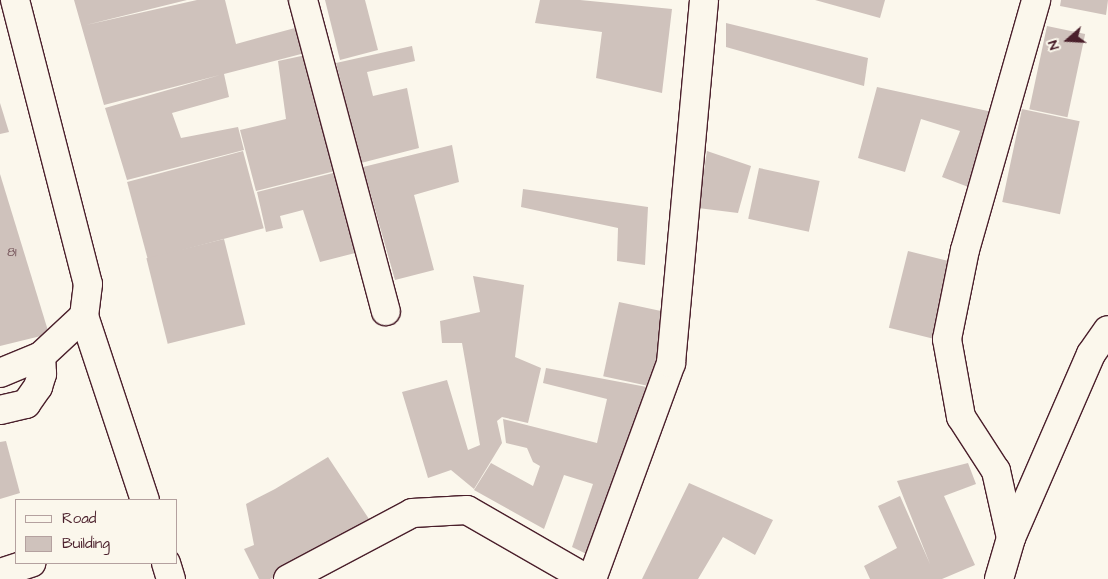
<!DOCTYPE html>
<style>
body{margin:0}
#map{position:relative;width:1108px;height:579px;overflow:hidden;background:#fbf7ec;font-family:"Architects Daughter",sans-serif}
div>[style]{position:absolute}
.building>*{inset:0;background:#cfc2bc;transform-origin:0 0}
.roads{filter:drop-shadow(1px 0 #4a1f2b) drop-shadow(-1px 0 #4a1f2b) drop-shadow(0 1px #4a1f2b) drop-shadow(0 -1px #4a1f2b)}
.minor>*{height:28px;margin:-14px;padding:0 14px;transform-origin:14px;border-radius:14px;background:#fbf7ec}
span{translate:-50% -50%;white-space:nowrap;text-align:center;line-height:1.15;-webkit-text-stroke:5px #fbf7ec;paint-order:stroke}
.number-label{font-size:12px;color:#6b484f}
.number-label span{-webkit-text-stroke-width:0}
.legend{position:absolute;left:15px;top:499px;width:162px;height:65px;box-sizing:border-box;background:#fbf7ec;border:1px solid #b4a19f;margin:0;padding:6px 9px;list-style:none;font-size:15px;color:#4a1f2b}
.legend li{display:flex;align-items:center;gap:10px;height:25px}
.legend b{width:25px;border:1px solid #b4a19f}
.north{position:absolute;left:1043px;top:15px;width:50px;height:50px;-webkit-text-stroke:4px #fbf7ec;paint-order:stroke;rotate:251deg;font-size:14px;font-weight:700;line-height:20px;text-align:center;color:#4a1f2b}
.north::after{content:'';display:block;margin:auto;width:18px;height:22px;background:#4a1f2b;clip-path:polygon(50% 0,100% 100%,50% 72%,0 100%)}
</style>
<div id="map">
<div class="building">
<div style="clip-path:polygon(74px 0,187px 0,86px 25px,197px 0,225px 0,236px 44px,295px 28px,305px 53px,224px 74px,229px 97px,172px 113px,181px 138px,238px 127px,244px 150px,127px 180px,105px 108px,220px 75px,104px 105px)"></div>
<div style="clip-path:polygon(325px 0,365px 0,378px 50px,340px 60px)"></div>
<div style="clip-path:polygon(540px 0,580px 0,672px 9px,662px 93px,596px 78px,602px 32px,535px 23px)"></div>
<div style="clip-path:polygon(815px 0,885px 0,880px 18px)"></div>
<div style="clip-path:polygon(1061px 0,1108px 0,1106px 15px,1060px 6px)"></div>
<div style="clip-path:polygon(726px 23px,868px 58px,864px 86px,726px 47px)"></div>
<div style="left:1047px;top:26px;width:39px;height:85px;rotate:12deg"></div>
<div style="clip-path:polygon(412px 46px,415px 61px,367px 72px,373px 96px,407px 88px,419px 148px,361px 163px,336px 63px)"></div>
<div style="clip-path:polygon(306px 55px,335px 171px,256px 191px,240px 130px,286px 119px,278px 61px)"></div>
<div style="clip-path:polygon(877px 87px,997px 113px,979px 191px,942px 177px,960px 131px,921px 119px,905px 172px,858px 158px)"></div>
<div style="clip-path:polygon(0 103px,9px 132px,0 134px)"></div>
<div style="left:1022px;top:109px;width:59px;height:95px;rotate:12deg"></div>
<div style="clip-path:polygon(452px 145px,459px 182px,414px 195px,434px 270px,395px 280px,363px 167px)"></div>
<div style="left:243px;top:151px;width:80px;height:120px;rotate:75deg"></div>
<div style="clip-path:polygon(707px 151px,751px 166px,738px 213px,698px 208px)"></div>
<div style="left:759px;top:168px;width:62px;height:52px;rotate:12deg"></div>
<div style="clip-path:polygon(337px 172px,363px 251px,320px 262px,303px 210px,280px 216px,283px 228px,266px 232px,257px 192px)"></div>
<div style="clip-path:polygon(0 174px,49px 334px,0 346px)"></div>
<div style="clip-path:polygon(523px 189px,648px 207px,645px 265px,617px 261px,618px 228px,521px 207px)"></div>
<div style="left:224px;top:239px;width:88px;height:80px;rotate:76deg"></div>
<div style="left:908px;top:251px;width:49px;height:79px;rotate:14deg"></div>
<div style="clip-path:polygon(473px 276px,524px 285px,515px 357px,541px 368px,528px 423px,502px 417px,497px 421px,502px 443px,474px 489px,451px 470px,428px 478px,402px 392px,447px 380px,468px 450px,480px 445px,462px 343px,442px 343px,440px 321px,480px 312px)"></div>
<div style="left:619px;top:302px;width:50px;height:76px;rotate:12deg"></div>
<div style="clip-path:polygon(546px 368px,652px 388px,595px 558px,572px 547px,593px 484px,564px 475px,544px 529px,474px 490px,491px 463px,533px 486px,540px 466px,533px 462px,527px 448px,506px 443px,503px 419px,597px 443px,607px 399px,543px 383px)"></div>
<div style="clip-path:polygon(6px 441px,20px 493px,0 499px,0 442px)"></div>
<div style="clip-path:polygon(328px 457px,369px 519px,288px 573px,270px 579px,259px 579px,244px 549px,254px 545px,246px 504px,275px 489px)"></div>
<div style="clip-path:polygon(968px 463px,976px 484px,944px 496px,975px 565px,942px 579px,870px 579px,864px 566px,897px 548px,878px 506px,900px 496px,930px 564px,897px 481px)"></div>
<div style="clip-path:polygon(689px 483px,773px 520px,755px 555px,723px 537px,698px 579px,642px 579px)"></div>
</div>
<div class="roads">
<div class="minor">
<div style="left:15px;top:0;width:293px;rotate:75.6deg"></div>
<div style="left:88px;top:284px;width:32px;rotate:97deg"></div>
<div style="left:84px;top:316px;width:194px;rotate:71.7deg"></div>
<div style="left:303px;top:0;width:322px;rotate:75.1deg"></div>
<div style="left:0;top:373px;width:44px;rotate:-22.5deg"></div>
<div style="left:41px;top:356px;width:59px;rotate:-42.9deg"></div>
<div style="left:0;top:410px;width:27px;rotate:-13deg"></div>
<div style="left:26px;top:404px;width:21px;rotate:-55deg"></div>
<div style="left:38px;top:387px;width:14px;rotate:-73deg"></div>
<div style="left:42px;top:374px;width:18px;rotate:-93deg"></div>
<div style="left:1011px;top:538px;width:69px;rotate:-102.6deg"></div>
<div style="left:996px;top:471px;width:64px;rotate:-122.9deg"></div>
<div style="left:961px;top:417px;width:79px;rotate:-100.2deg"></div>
<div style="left:947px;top:339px;width:91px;rotate:-78.6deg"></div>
<div style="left:965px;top:250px;width:260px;rotate:-74.1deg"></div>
<div style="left:166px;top:563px;width:17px;rotate:73deg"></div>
<div style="left:0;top:573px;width:33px;rotate:-18deg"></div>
<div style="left:288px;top:579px;width:140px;rotate:-28deg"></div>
<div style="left:412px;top:513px;width:55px;rotate:-3.1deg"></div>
<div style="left:467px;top:510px;width:138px;rotate:29.9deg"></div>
<div style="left:592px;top:579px;width:230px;rotate:-69.9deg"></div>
<div style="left:671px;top:363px;width:364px;rotate:-84.8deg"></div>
<div style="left:999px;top:579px;width:43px;rotate:-73.7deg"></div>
<div style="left:1011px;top:538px;width:201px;rotate:-66.5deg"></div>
<div style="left:1091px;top:354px;width:29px;rotate:-55deg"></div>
</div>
</div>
<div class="number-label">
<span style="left:12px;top:253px">81</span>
</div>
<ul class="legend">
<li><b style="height:6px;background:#fbf7ec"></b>Road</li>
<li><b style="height:14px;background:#cfc2bc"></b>Building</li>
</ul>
<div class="north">N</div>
</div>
